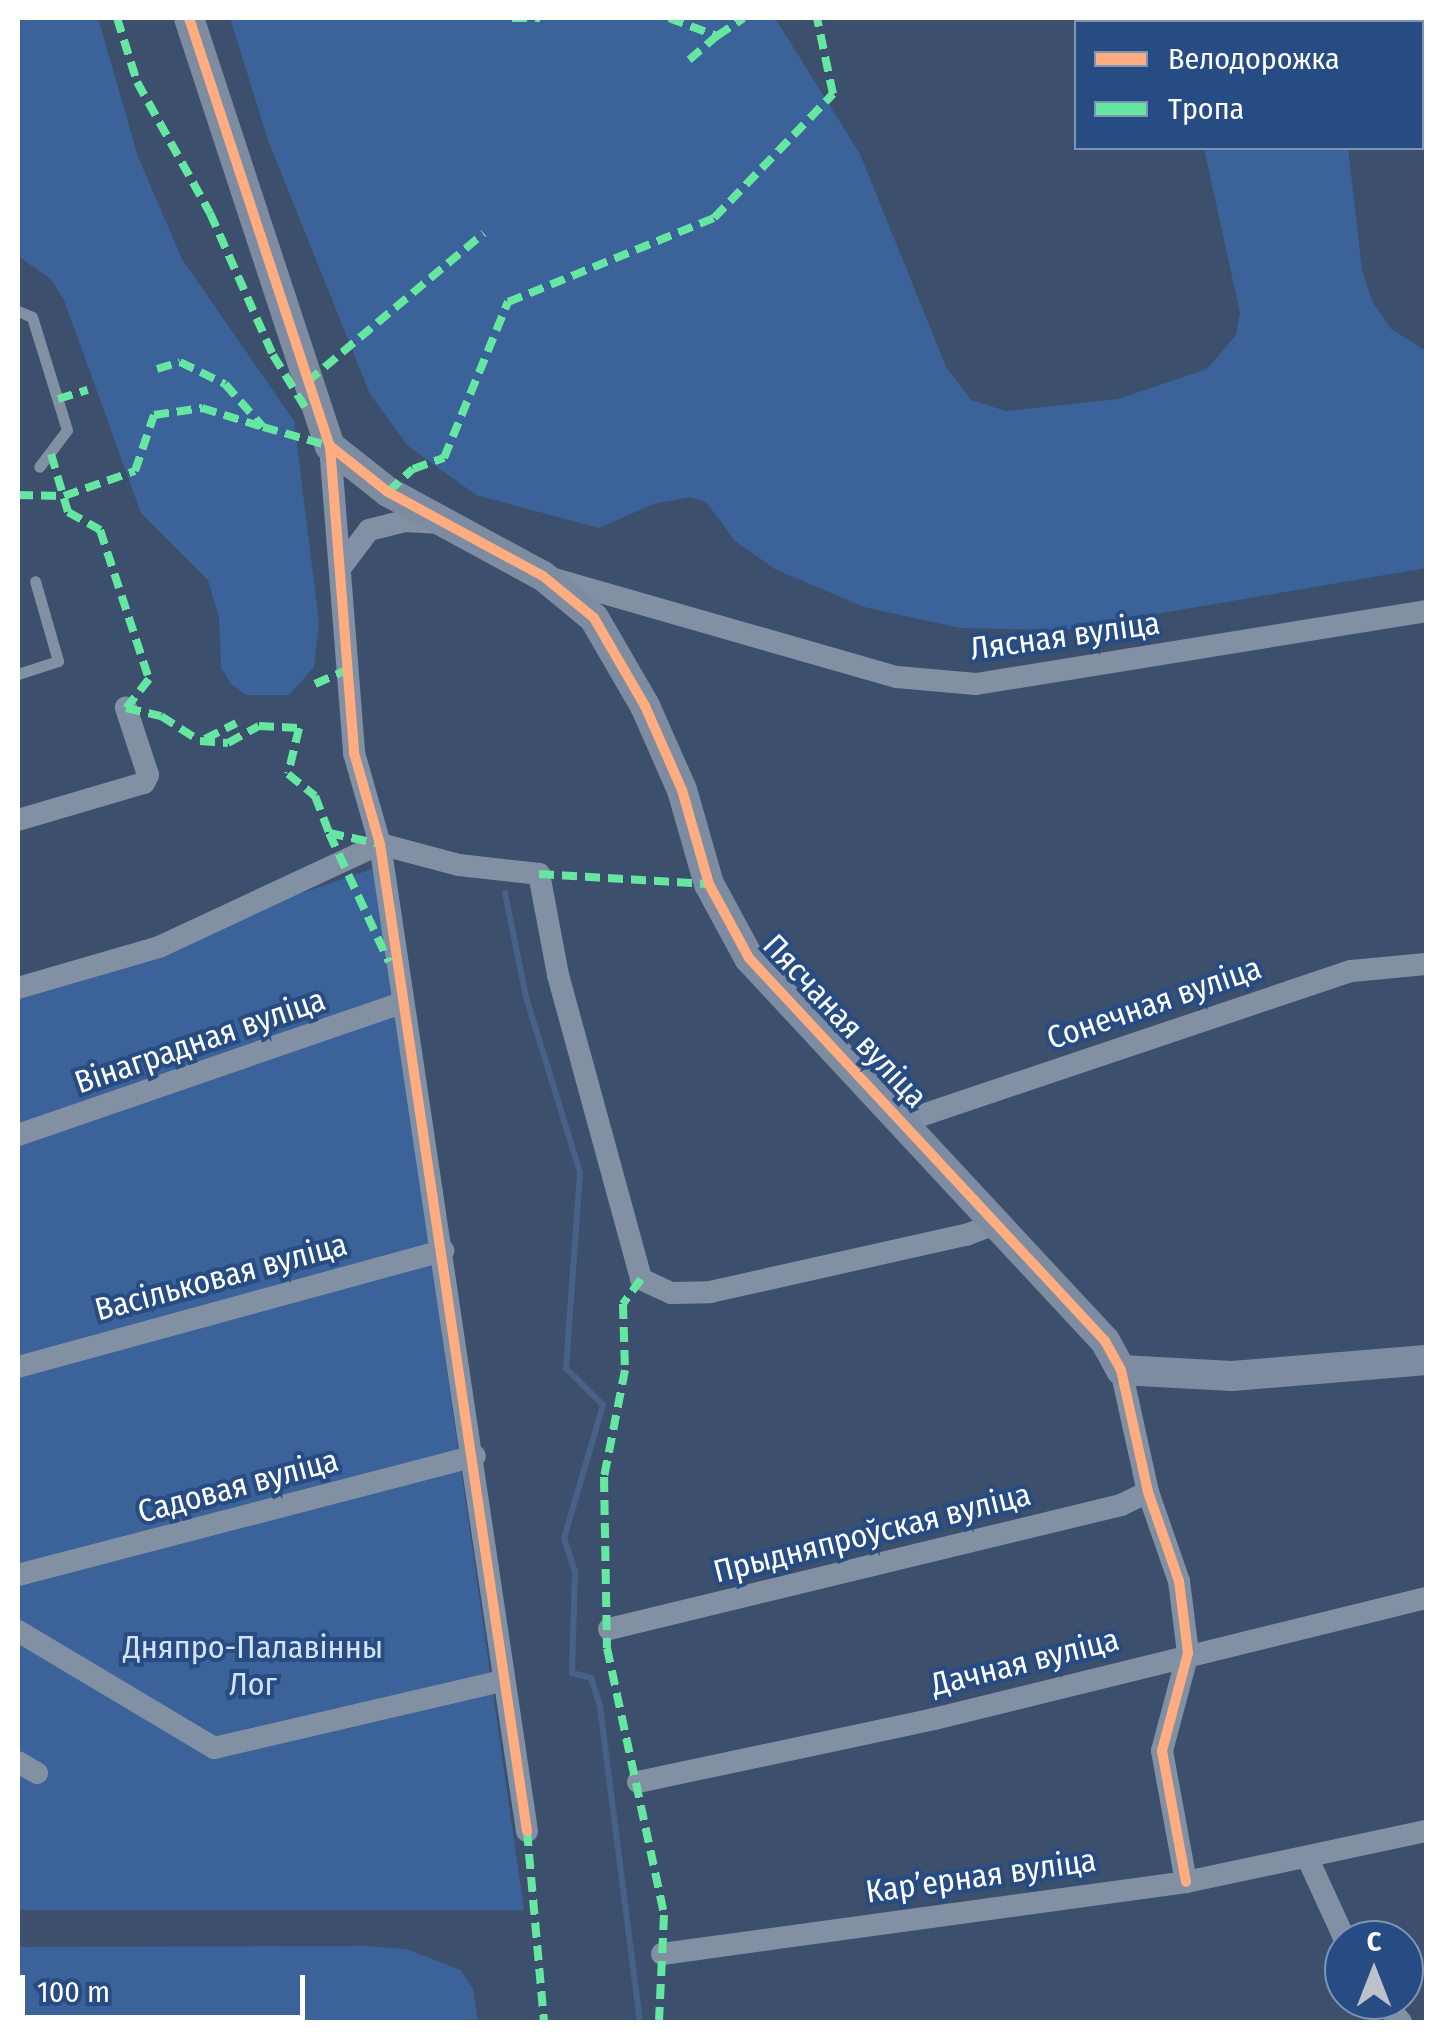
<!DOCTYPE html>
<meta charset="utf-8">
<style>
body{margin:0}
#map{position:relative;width:1444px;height:2040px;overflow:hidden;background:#3c506e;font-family:"Fira Sans Condensed",sans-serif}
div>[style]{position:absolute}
.green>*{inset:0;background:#3b6299;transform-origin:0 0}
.stream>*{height:6px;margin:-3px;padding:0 3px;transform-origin:3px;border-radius:3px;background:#476188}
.lane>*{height:11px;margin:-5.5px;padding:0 5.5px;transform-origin:5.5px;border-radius:5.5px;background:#8290a4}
.street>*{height:22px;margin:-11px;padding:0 11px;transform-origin:11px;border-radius:11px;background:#8290a4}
.secondary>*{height:30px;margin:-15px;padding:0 15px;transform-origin:15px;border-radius:15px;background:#7d8ca1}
.quiet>*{height:8px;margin-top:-4px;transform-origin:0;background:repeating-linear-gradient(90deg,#66e7a1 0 15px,transparent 0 23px)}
.cycleway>*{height:10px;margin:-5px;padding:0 5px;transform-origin:5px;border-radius:5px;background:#ffac80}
span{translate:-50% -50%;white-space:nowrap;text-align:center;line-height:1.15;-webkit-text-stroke:8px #274c83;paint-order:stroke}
.street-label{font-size:32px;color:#fff}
.park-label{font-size:32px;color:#d3e2f6}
.frame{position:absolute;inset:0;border:20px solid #fff;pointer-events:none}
.legend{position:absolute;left:1074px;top:20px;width:350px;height:130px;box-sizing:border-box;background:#274c83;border:2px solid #7d94b5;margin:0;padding:12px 18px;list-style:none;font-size:30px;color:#fff}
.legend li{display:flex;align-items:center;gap:20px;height:50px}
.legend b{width:50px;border:2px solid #7d94b5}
.north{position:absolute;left:1324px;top:1920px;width:100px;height:100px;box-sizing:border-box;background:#274c83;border:2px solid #7d94b5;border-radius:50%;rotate:0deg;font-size:28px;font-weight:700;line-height:40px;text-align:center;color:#fff}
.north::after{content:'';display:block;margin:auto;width:35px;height:45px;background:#bbc2cc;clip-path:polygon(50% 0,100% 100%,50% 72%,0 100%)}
.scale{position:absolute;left:20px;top:1975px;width:285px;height:45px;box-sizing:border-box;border:5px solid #fff;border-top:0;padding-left:12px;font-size:30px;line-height:35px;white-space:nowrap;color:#fff;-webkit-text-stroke:8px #274c83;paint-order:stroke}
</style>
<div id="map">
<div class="green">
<div style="clip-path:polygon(18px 18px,98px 18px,138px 157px,182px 259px,294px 421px,319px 622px,314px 667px,289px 695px,247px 695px,231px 684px,221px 667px,219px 617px,208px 580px,141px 513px,64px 300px,52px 280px,18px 256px)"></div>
<div style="clip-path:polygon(230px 18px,775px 18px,860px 154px,946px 367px,971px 400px,1006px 411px,1118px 399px,1207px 369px,1236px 335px,1240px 313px,1204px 148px,1348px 148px,1362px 270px,1372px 301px,1391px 329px,1426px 351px,1426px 568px,1062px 630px,960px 628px,864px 607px,775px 569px,735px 541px,707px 503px,691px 497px,653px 504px,599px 528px,476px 495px,408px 446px,370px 394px,268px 140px)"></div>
<div style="left:1173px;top:18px;width:120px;height:4px"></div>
<div style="clip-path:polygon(375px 868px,524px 1910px,18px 1910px,18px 989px)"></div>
<div style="clip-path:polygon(367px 1946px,406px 1949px,461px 1970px,473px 1989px,478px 2022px,18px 2022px,18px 1947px)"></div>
</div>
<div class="stream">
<div style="left:505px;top:893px;width:106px;rotate:78.6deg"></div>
<div style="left:526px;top:997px;width:184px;rotate:72.9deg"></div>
<div style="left:580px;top:1173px;width:196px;rotate:94.1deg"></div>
<div style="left:566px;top:1368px;width:52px;rotate:45deg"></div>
<div style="left:603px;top:1405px;width:139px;rotate:106.3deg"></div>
<div style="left:564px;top:1538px;width:36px;rotate:72deg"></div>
<div style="left:575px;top:1572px;width:101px;rotate:91.7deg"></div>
<div style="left:572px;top:1673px;width:20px;rotate:15deg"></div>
<div style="left:591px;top:1678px;width:29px;rotate:72deg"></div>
<div style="left:600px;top:1706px;width:319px;rotate:82.8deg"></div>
</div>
<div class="lane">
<div style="left:18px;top:311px;width:15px;rotate:23deg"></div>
<div style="left:32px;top:317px;width:118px;rotate:72.8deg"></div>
<div style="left:67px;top:430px;width:46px;rotate:127.1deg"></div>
<div style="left:18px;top:674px;width:42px;rotate:-18deg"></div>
<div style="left:58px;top:661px;width:83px;rotate:-106deg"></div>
</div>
<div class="street">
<div style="left:330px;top:446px;width:308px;rotate:85.5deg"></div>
<div style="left:354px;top:753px;width:95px;rotate:74.1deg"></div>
<div style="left:380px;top:844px;width:998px;rotate:81.53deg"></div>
<div style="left:341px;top:567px;width:46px;rotate:-52.9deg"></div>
<div style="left:369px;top:530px;width:36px;rotate:-14deg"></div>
<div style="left:404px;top:521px;width:34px;rotate:3deg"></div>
<div style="left:551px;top:578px;width:360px;rotate:16deg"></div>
<div style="left:897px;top:677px;width:79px;rotate:5.1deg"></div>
<div style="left:976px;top:684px;width:456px;rotate:-9.2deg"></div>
<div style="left:18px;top:820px;width:131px;rotate:-16.4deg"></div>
<div style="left:144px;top:783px;width:9px;rotate:-63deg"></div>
<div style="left:148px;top:775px;width:71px;rotate:-108.2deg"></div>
<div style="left:18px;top:988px;width:147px;rotate:-16.2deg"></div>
<div style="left:159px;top:947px;width:244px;rotate:-25deg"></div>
<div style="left:380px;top:844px;width:82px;rotate:14.9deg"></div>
<div style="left:459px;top:865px;width:81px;rotate:6.4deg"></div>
<div style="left:539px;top:874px;width:103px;rotate:79.3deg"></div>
<div style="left:558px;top:975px;width:315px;rotate:74.7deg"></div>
<div style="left:641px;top:1279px;width:33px;rotate:25deg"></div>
<div style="left:671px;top:1293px;width:39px;rotate:-1deg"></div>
<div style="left:710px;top:1292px;width:262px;rotate:-12.6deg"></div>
<div style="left:966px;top:1235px;width:33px;rotate:-21deg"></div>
<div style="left:905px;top:1121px;width:471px;rotate:-18.6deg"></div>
<div style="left:1352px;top:971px;width:74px;rotate:-5.4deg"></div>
<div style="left:18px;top:1135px;width:406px;rotate:-19deg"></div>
<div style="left:18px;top:1367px;width:441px;rotate:-15.3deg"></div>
<div style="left:1121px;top:1370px;width:125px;rotate:77.5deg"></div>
<div style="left:1148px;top:1492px;width:94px;rotate:70.8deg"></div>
<div style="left:1179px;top:1581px;width:73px;rotate:82.9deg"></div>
<div style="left:1188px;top:1653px;width:101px;rotate:104.9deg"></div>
<div style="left:1162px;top:1751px;width:133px;rotate:79.6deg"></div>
<div style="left:18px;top:1575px;width:472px;rotate:-14.6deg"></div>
<div style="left:609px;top:1629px;width:527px;rotate:-13.61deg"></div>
<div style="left:1121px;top:1505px;width:30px;rotate:-26deg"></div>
<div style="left:18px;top:1631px;width:228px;rotate:30.8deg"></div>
<div style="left:214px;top:1748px;width:296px;rotate:-13.1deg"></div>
<div style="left:18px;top:1762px;width:22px;rotate:30deg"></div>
<div style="left:638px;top:1782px;width:303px;rotate:-12deg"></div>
<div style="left:934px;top:1719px;width:507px;rotate:-13.82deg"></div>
<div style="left:1308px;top:1859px;width:89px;rotate:65.4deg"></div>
<div style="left:662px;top:1954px;width:529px;rotate:-7.82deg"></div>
<div style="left:1186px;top:1882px;width:245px;rotate:-12deg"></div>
<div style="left:1382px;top:2000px;width:29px;rotate:49deg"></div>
</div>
<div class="secondary">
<div style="left:189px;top:18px;width:451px;rotate:71.8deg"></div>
<div style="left:330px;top:446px;width:74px;rotate:38.4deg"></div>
<div style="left:388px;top:492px;width:176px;rotate:28.5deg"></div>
<div style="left:543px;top:576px;width:66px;rotate:39.5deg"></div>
<div style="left:594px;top:618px;width:102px;rotate:59.9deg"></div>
<div style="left:645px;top:706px;width:92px;rotate:66.2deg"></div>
<div style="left:682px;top:790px;width:98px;rotate:74deg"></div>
<div style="left:709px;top:884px;width:84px;rotate:61.6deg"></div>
<div style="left:749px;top:958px;width:523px;rotate:47.09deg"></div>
<div style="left:1105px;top:1341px;width:33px;rotate:61deg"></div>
<div style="left:1121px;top:1370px;width:111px;rotate:3.1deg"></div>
<div style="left:1232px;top:1376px;width:195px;rotate:-4.7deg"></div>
</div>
<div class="quiet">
<div style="left:117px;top:18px;width:67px;rotate:72.6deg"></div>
<div style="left:137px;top:82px;width:150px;rotate:60.9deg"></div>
<div style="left:210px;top:213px;width:155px;rotate:66.1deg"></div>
<div style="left:273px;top:355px;width:67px;rotate:58.4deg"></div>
<div style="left:512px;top:18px;width:28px"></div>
<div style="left:669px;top:18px;width:51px;rotate:20.6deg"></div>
<div style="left:717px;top:36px;width:32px;rotate:-34deg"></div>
<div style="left:689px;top:60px;width:37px;rotate:-41deg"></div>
<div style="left:157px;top:369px;width:24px;rotate:-17deg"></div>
<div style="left:180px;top:362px;width:50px;rotate:26.1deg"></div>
<div style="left:225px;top:384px;width:57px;rotate:48.5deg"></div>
<div style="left:263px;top:427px;width:70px;rotate:15.8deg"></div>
<div style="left:307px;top:382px;width:231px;rotate:-40.1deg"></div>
<div style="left:58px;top:399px;width:31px;rotate:-17deg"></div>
<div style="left:51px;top:454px;width:60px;rotate:73.7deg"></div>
<div style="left:68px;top:512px;width:37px;rotate:29deg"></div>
<div style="left:100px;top:530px;width:157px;rotate:71.8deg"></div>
<div style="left:149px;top:679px;width:37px;rotate:128deg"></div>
<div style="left:126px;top:708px;width:36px;rotate:13deg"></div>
<div style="left:161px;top:716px;width:46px;rotate:32.7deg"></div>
<div style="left:200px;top:741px;width:28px;rotate:4deg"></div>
<div style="left:228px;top:743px;width:35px;rotate:-29deg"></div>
<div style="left:259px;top:726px;width:40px;rotate:2.9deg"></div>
<div style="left:299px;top:728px;width:47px;rotate:103.4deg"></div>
<div style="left:288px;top:774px;width:35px;rotate:39deg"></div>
<div style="left:315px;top:796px;width:40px;rotate:69deg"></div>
<div style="left:329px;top:833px;width:52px;rotate:12.2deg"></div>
<div style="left:388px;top:492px;width:34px;rotate:-43deg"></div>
<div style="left:413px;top:469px;width:33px;rotate:-20deg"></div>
<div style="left:444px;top:458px;width:169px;rotate:-67.7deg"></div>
<div style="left:508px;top:302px;width:222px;rotate:-22.2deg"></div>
<div style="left:714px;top:218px;width:172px;rotate:-46.2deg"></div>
<div style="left:833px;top:94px;width:78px;rotate:-101.9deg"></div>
<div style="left:18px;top:495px;width:46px;rotate:1.2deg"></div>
<div style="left:64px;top:496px;width:75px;rotate:-19.4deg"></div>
<div style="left:135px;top:471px;width:59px;rotate:-71.3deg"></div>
<div style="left:154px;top:415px;width:49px;rotate:-8.3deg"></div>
<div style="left:202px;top:408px;width:64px;rotate:17.3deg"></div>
<div style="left:315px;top:684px;width:34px;rotate:-24deg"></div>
<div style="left:205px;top:739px;width:35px;rotate:-27deg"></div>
<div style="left:329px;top:833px;width:142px;rotate:65.1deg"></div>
<div style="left:539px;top:874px;width:170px;rotate:3.4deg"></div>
<div style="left:641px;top:1279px;width:31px;rotate:126deg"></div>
<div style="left:623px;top:1304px;width:66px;rotate:88.3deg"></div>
<div style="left:625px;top:1370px;width:109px;rotate:101.1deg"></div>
<div style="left:604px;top:1477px;width:171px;rotate:89deg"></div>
<div style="left:607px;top:1648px;width:273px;rotate:77.9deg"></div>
<div style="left:664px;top:1915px;width:107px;rotate:92.7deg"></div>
<div style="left:527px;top:1831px;width:192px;rotate:84.9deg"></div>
</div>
<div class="cycleway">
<div style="left:189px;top:18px;width:451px;rotate:71.8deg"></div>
<div style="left:330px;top:446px;width:308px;rotate:85.5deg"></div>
<div style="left:354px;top:753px;width:95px;rotate:74.1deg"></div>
<div style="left:380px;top:844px;width:998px;rotate:81.53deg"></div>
<div style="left:330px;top:446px;width:74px;rotate:38.4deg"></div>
<div style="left:388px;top:492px;width:176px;rotate:28.5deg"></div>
<div style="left:543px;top:576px;width:66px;rotate:39.5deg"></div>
<div style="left:594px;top:618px;width:102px;rotate:59.9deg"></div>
<div style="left:645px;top:706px;width:92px;rotate:66.2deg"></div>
<div style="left:682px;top:790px;width:98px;rotate:74deg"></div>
<div style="left:709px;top:884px;width:84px;rotate:61.6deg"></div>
<div style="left:749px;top:958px;width:523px;rotate:47.09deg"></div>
<div style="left:1105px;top:1341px;width:33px;rotate:61deg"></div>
<div style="left:1121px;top:1370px;width:125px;rotate:77.5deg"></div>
<div style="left:1148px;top:1492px;width:94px;rotate:70.8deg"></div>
<div style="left:1179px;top:1581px;width:73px;rotate:82.9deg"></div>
<div style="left:1188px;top:1653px;width:101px;rotate:104.9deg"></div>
<div style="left:1162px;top:1751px;width:133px;rotate:79.6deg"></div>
</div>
<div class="street-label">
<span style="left:1065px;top:636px;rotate:-8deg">Лясная вуліца</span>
<span style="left:1154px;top:1003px;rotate:-19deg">Сонечная вуліца</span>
<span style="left:845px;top:1021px;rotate:47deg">Пясчаная вуліца</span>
<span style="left:200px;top:1041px;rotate:-19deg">Вінаградная вуліца</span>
<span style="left:221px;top:1277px;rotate:-15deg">Васільковая вуліца</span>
<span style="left:238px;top:1486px;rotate:-15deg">Садовая вуліца</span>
<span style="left:872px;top:1533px;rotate:-14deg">Прыдняпроўская вуліца</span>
<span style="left:1025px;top:1662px;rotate:-14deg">Дачная вуліца</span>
<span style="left:981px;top:1876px;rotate:-8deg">Карʼерная вуліца</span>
</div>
<div class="park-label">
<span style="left:253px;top:1666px">Дняпро-Палавінны<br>Лог</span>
</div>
<div class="frame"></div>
<ul class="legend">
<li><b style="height:12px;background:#ffac80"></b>Велодорожка</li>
<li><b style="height:12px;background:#66e7a1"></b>Тропа</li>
</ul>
<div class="north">С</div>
<div class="scale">100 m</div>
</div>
